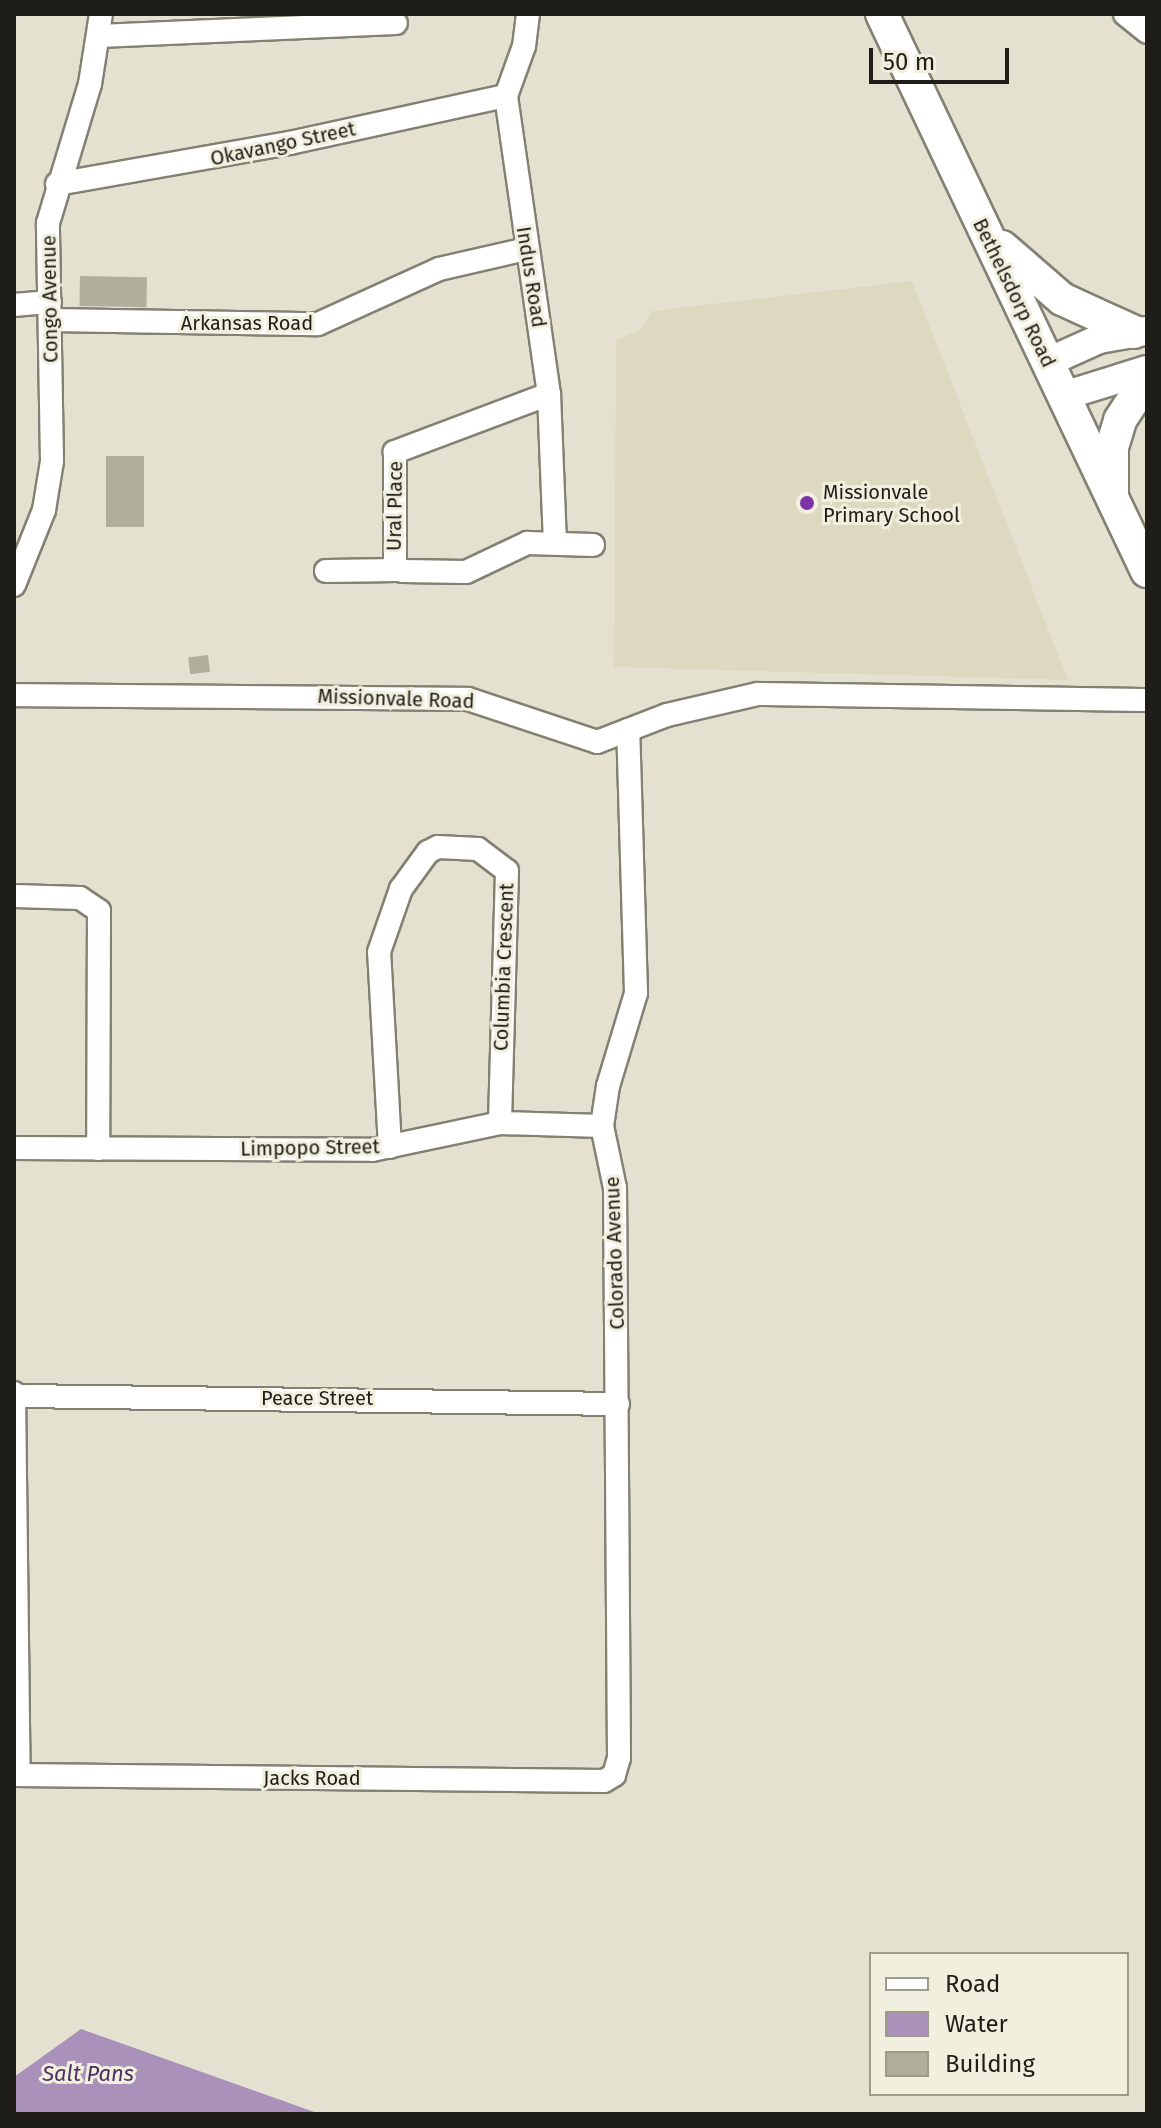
<!DOCTYPE html>
<style>
body{margin:0}
#map{position:relative;width:1161px;height:2128px;overflow:hidden;background:#e4e1d1;font-family:"Fira Sans",sans-serif}
div>[style]{position:absolute}
.built>*{inset:0;background:#ddd9c1}
.water>*{inset:0;background:#a991ba}
.building>*{inset:0;background:#b1ae9e;transform-origin:0 0}
.roads{filter:drop-shadow(2px 0 #838172) drop-shadow(-2px 0 #838172) drop-shadow(0 2px #838172) drop-shadow(0 -2px #838172)}
.minor>*{height:22px;margin:-11px;padding:0 11px;transform-origin:11px;border-radius:11px;background:#fff}
.tertiary>*{height:28px;margin:-14px;padding:0 14px;transform-origin:14px;border-radius:14px;background:#fff}
.secondary>*{height:32px;margin:-16px;padding:0 16px;transform-origin:16px;border-radius:16px;background:#fff}
.dots>*{width:22px;height:22px;translate:-50% -50%;box-sizing:border-box;border:4px solid #f1efde;border-radius:50%}
span{translate:-50% -50%;white-space:nowrap;text-align:center;line-height:1.15;-webkit-text-stroke:6px #f1efde;paint-order:stroke}
.street-label{font-size:20px;color:#1e1d17}
.poi-label{font-size:20px;color:#1e1d17}
.left{translate:0 -50%;text-align:left}
.water-label{font-size:22px;color:#4f2e63;font-style:italic}
.frame{position:absolute;inset:0;border:16px solid #1e1d17;pointer-events:none}
.legend{position:absolute;left:869px;top:1952px;width:260px;height:144px;box-sizing:border-box;background:#f1efde;border:2px solid #9d9b8e;margin:0;padding:10px 14px;list-style:none;font-size:24px;color:#1e1d17}
.legend li{display:flex;align-items:center;gap:16px;height:40px}
.legend b{width:40px;border:2px solid #9d9b8e}
.scale{position:absolute;left:869px;top:48px;width:140px;height:36px;box-sizing:border-box;border:4px solid #1e1d17;border-top:0;padding-left:10px;font-size:24px;line-height:28px;white-space:nowrap;color:#1e1d17;-webkit-text-stroke:6px #f1efde;paint-order:stroke}
</style>
<div id="map">
<div class="built">
<div style="clip-path:polygon(912px 281px,1068px 680px,614px 667px,616px 340px,641px 330px,652px 311px)"></div>
</div>
<div class="water">
<div style="clip-path:polygon(81px 2029px,320px 2114px,14px 2114px,14px 2077px)"></div>
</div>
<div class="building">
<div style="left:80px;top:276px;width:67px;height:30px;rotate:1deg"></div>
<div style="left:106px;top:456px;width:38px;height:71px"></div>
<div style="left:208px;top:655px;width:17px;height:20px;rotate:83deg"></div>
</div>
<div class="roads">
<div class="minor">
<div style="left:528px;top:14px;width:32px;rotate:97deg"></div>
<div style="left:524px;top:46px;width:53px;rotate:109.8deg"></div>
<div style="left:506px;top:96px;width:301px;rotate:81.8deg"></div>
<div style="left:549px;top:394px;width:149px;rotate:87.7deg"></div>
<div style="left:1125px;top:14px;width:28px;rotate:39deg"></div>
<div style="left:99px;top:36px;width:297px;rotate:-2.5deg"></div>
<div style="left:57px;top:184px;width:237px;rotate:-10deg"></div>
<div style="left:290px;top:143px;width:221px;rotate:-12.3deg"></div>
<div style="left:14px;top:305px;width:36px;rotate:-5deg"></div>
<div style="left:50px;top:320px;width:268px;rotate:0.9deg"></div>
<div style="left:318px;top:324px;width:133px;rotate:-24.4deg"></div>
<div style="left:439px;top:269px;width:89px;rotate:-12.9deg"></div>
<div style="left:549px;top:394px;width:165px;rotate:159.4deg"></div>
<div style="left:395px;top:452px;width:113px;rotate:90deg"></div>
<div style="left:395px;top:565px;width:10px;rotate:37deg"></div>
<div style="left:403px;top:571px;width:63px;rotate:0.9deg"></div>
<div style="left:466px;top:572px;width:68px;rotate:-25.4deg"></div>
<div style="left:527px;top:543px;width:66px;rotate:1.7deg"></div>
<div style="left:326px;top:571px;width:72px;rotate:-0.8deg"></div>
<div style="left:14px;top:585px;width:81px;rotate:-68.2deg"></div>
<div style="left:44px;top:510px;width:50px;rotate:-80.7deg"></div>
<div style="left:52px;top:461px;width:238px;rotate:-91deg"></div>
<div style="left:48px;top:223px;width:145px;rotate:-73.2deg"></div>
<div style="left:90px;top:84px;width:71px;rotate:-81.1deg"></div>
<div style="left:14px;top:695px;width:454px;rotate:0.5deg"></div>
<div style="left:468px;top:699px;width:136px;rotate:18.4deg"></div>
<div style="left:597px;top:742px;width:75px;rotate:-21.1deg"></div>
<div style="left:667px;top:715px;width:93px;rotate:-13deg"></div>
<div style="left:758px;top:694px;width:389px;rotate:0.9deg"></div>
<div style="left:14px;top:896px;width:66px;rotate:1.7deg"></div>
<div style="left:80px;top:898px;width:23px;rotate:34deg"></div>
<div style="left:99px;top:911px;width:238px;rotate:90.2deg"></div>
<div style="left:390px;top:1147px;width:195px;rotate:-93.2deg"></div>
<div style="left:379px;top:952px;width:67px;rotate:-70.8deg"></div>
<div style="left:401px;top:889px;width:46px;rotate:-53.9deg"></div>
<div style="left:428px;top:852px;width:11px;rotate:-27deg"></div>
<div style="left:438px;top:847px;width:40px;rotate:2.9deg"></div>
<div style="left:478px;top:849px;width:36px;rotate:37deg"></div>
<div style="left:507px;top:871px;width:252px;rotate:91.6deg"></div>
<div style="left:14px;top:1148px;width:358px;rotate:0.3deg"></div>
<div style="left:372px;top:1150px;width:131px;rotate:-11.9deg"></div>
<div style="left:500px;top:1123px;width:102px;rotate:1.7deg"></div>
<div style="left:14px;top:1393px;width:382px;rotate:89.3deg"></div>
<div style="left:17px;top:1396px;width:601px;rotate:0.76deg"></div>
<div style="left:14px;top:1775px;width:590px;rotate:0.58deg"></div>
<div style="left:604px;top:1781px;width:12px;rotate:-31deg"></div>
<div style="left:614px;top:1775px;width:18px;rotate:-74deg"></div>
<div style="left:619px;top:1758px;width:570px;rotate:-90.4deg"></div>
<div style="left:615px;top:1188px;width:63px;rotate:-101.8deg"></div>
<div style="left:602px;top:1126px;width:40px;rotate:-81.5deg"></div>
<div style="left:608px;top:1086px;width:97px;rotate:-73.2deg"></div>
<div style="left:636px;top:993px;width:263px;rotate:-91.7deg"></div>
</div>
<div class="tertiary">
<div style="left:1048px;top:362px;width:56px;rotate:-24.3deg"></div>
<div style="left:1099px;top:339px;width:47px;rotate:-9.9deg"></div>
<div style="left:1063px;top:396px;width:88px;rotate:-17.2deg"></div>
</div>
<div class="secondary">
<div style="left:882px;top:14px;width:617px;rotate:64.56deg"></div>
<div style="left:1002px;top:247px;width:79px;rotate:40.9deg"></div>
<div style="left:1062px;top:299px;width:79px;rotate:24.6deg"></div>
<div style="left:1112px;top:491px;width:44px;rotate:-90deg"></div>
<div style="left:1112px;top:447px;width:28px;rotate:-73deg"></div>
<div style="left:1120px;top:420px;width:49px;rotate:-56.6deg"></div>
</div>
</div>
<div class="dots">
<div style="left:807px;top:503px;background:#7d33a6"></div>
</div>
<div class="street-label">
<span style="left:283px;top:144px;rotate:-12deg">Okavango Street</span>
<span style="left:531px;top:277px;rotate:81deg">Indus Road</span>
<span style="left:1014px;top:293px;rotate:64deg">Bethelsdorp Road</span>
<span style="left:50px;top:299px;rotate:-91deg">Congo Avenue</span>
<span style="left:247px;top:323px">Arkansas Road</span>
<span style="left:395px;top:506px;rotate:-89deg">Ural Place</span>
<span style="left:396px;top:699px;rotate:2deg">Missionvale Road</span>
<span style="left:504px;top:967px;rotate:-88deg">Columbia Crescent</span>
<span style="left:310px;top:1148px;rotate:-1deg">Limpopo Street</span>
<span style="left:615px;top:1253px;rotate:-92deg">Colorado Avenue</span>
<span style="left:317px;top:1398px">Peace Street</span>
<span style="left:312px;top:1778px">Jacks Road</span>
</div>
<div class="poi-label">
<span class="left" style="left:823px;top:504px">Missionvale<br>Primary School</span>
</div>
<div class="water-label">
<span style="left:88px;top:2074px">Salt Pans</span>
</div>
<div class="frame"></div>
<ul class="legend">
<li><b style="height:10px;background:#fff"></b>Road</li>
<li><b style="height:22px;background:#a991ba"></b>Water</li>
<li><b style="height:22px;background:#b1ae9e"></b>Building</li>
</ul>
<div class="scale">50 m</div>
</div>
